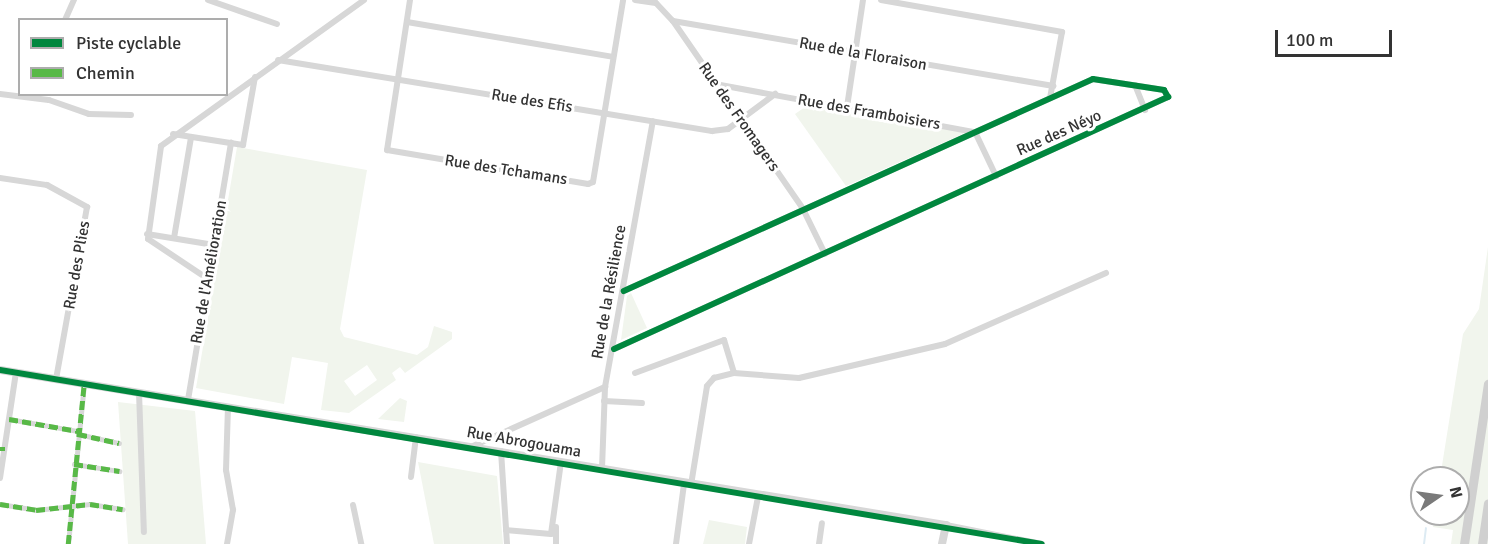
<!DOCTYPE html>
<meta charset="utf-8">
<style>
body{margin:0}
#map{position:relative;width:1488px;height:544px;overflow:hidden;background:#fff;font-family:Signika,sans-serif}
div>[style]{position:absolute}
.green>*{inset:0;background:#f1f5ed}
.stream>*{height:2px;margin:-1px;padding:0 1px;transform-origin:1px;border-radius:1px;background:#ddebf3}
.pedestrian>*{height:4.5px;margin:-2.25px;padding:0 2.25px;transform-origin:2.25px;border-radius:2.25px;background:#d7d7d7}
.minor>*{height:6px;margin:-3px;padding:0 3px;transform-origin:3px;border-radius:3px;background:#d7d7d7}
.tertiary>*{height:8px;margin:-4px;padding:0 4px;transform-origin:4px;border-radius:4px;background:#d7d7d7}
.secondary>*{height:9px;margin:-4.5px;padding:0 4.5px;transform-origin:4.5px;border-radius:4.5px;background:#d0d0d0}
.quiet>*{height:4.5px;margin-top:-2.25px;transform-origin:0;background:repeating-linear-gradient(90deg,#58b947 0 9px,transparent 0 13.5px)}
.cycleway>*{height:6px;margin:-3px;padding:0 3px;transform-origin:3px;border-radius:3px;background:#00873e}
span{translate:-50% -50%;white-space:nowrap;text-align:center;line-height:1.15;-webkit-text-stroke:6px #fff;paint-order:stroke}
.street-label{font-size:16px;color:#333}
.legend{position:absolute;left:18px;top:18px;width:210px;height:78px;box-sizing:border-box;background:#fff;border:2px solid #adadad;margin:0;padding:8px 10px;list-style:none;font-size:18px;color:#333}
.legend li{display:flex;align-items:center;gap:12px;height:30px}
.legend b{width:30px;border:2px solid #adadad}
.north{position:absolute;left:1410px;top:466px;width:60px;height:60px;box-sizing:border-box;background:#fff;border:2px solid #adadad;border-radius:50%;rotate:77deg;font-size:16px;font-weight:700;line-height:24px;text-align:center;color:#333}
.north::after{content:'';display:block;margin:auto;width:21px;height:27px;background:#7a7a7a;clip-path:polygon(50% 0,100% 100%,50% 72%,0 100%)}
.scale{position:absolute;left:1275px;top:30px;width:117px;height:27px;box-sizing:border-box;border:3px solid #333;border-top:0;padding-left:8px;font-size:18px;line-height:21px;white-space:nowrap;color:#333;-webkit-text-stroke:4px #fff;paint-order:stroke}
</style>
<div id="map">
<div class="green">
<div style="clip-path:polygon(808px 105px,923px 124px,967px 132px,846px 186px,795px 114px)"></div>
<div style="clip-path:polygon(evenodd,237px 147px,367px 170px,340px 329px,344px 337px,417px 355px,428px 347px,434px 326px,452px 332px,452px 339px,405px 373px,400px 367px,392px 373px,396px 380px,349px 413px,321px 410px,328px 363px,292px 357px,284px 404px,196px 388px,237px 147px,367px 365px,377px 380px,355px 396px,344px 381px,367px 365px)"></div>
<div style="clip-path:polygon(1488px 247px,1488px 544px,1451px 544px,1453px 530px,1433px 527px,1435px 514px,1458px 514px,1458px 478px,1440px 478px,1463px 334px,1479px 309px)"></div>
<div style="clip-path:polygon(631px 293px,647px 328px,621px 340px,627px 296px)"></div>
<div style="clip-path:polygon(400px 398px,407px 401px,404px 422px,378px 419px)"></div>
<div style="clip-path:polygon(118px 402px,195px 411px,206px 544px,128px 544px)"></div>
<div style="clip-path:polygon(418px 462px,497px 476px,503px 544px,434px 544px)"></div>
<div style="clip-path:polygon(709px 520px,747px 527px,745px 544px,703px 544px)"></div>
</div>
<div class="stream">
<div style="left:1424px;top:544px;width:16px;rotate:-83deg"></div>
</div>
<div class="pedestrian">
<div style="left:9px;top:419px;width:70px;rotate:9.9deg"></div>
<div style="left:78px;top:434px;width:42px;rotate:12.4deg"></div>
<div style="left:74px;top:464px;width:46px;rotate:8.8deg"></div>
<div style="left:0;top:504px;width:36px;rotate:9deg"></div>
<div style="left:36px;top:510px;width:54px;rotate:-6.3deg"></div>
<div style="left:90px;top:504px;width:33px;rotate:9deg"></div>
<div style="left:68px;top:544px;width:162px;rotate:-84.3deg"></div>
</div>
<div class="minor">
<div style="left:208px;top:0;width:73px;rotate:19.2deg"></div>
<div style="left:410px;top:0;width:152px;rotate:98.7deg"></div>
<div style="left:387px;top:150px;width:204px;rotate:9.6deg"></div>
<div style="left:588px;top:184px;width:5px;rotate:-22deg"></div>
<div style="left:593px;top:182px;width:184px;rotate:-80.6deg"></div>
<div style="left:635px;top:0;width:21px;rotate:8deg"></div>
<div style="left:656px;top:3px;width:25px;rotate:47deg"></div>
<div style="left:673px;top:21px;width:229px;rotate:55.3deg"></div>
<div style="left:803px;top:209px;width:50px;rotate:63.9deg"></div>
<div style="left:881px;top:0;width:184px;rotate:10deg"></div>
<div style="left:1062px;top:32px;width:67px;rotate:100.3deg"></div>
<div style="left:65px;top:20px;width:22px;rotate:-66deg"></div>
<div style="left:673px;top:21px;width:386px;rotate:9.7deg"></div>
<div style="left:407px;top:22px;width:209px;rotate:9.6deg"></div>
<div style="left:278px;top:60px;width:440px;rotate:9.3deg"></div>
<div style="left:712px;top:131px;width:16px;rotate:-7deg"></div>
<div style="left:728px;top:129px;width:59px;rotate:-36.7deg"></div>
<div style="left:715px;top:84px;width:264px;rotate:10.5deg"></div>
<div style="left:975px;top:132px;width:49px;rotate:64.5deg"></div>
<div style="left:1135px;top:85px;width:27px;rotate:68deg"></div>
<div style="left:0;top:94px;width:49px;rotate:7deg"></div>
<div style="left:49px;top:100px;width:42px;rotate:19.3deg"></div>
<div style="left:89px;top:114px;width:42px;rotate:1.4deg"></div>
<div style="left:847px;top:107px;width:108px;rotate:-81.5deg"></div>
<div style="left:173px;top:134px;width:71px;rotate:8.9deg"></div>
<div style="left:243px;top:145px;width:69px;rotate:-80deg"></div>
<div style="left:0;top:178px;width:48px;rotate:8.5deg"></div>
<div style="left:47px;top:185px;width:46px;rotate:28.8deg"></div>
<div style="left:87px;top:207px;width:175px;rotate:100.2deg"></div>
<div style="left:147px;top:234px;width:68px;rotate:9.3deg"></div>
<div style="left:174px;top:238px;width:102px;rotate:-80.4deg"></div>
<div style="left:208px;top:279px;width:72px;rotate:-146.3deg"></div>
<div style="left:148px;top:239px;width:94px;rotate:-82deg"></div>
<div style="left:161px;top:146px;width:250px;rotate:-35.7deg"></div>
<div style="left:614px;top:349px;width:609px;rotate:-24.46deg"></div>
<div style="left:1168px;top:97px;width:8px;rotate:-120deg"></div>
<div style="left:1164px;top:90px;width:72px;rotate:-171.2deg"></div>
<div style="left:1093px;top:79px;width:515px;rotate:155.68deg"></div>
<div style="left:635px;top:373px;width:95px;rotate:-20.3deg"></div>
<div style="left:724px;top:340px;width:34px;rotate:73deg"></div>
<div style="left:139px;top:392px;width:140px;rotate:88deg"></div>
<div style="left:188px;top:400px;width:261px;rotate:-80.5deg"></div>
<div style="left:604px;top:401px;width:38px;rotate:3deg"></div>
<div style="left:473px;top:446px;width:145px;rotate:-24.1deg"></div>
<div style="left:501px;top:451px;width:93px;rotate:86.3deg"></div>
<div style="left:602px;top:469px;width:82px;rotate:-87.9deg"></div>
<div style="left:605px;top:387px;width:270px;rotate:-79.8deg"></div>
<div style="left:411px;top:477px;width:40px;rotate:-82.9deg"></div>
<div style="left:0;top:478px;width:107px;rotate:-81.4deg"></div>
<div style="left:691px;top:485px;width:100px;rotate:-80.8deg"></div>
<div style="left:707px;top:386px;width:11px;rotate:-49deg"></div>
<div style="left:714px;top:378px;width:21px;rotate:-14deg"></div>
<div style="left:734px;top:373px;width:65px;rotate:4.4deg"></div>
<div style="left:799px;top:378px;width:150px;rotate:-13.1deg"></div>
<div style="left:945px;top:344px;width:176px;rotate:-23.8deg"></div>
<div style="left:353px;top:505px;width:40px;rotate:78deg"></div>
<div style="left:946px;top:525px;width:98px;rotate:11.2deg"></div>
<div style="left:506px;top:530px;width:45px;rotate:5.1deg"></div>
<div style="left:551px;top:534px;width:73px;rotate:-82.1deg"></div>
<div style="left:227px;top:544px;width:35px;rotate:-80deg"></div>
<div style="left:233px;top:510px;width:41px;rotate:-99.9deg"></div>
<div style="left:226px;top:470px;width:63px;rotate:-88.2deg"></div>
<div style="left:556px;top:544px;width:17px;rotate:-90deg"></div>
<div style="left:676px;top:544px;width:61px;rotate:-82.4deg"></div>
<div style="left:749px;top:544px;width:48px;rotate:-79.2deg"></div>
<div style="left:819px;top:544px;width:21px;rotate:-82deg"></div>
</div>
<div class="tertiary">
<div style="left:0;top:370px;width:959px;rotate:9.31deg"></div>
<div style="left:946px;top:525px;width:19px;rotate:102deg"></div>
</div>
<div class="secondary">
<div style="left:1464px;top:544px;width:162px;rotate:-81.5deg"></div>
<div style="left:1482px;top:544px;width:41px;rotate:-81.7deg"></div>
</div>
<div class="quiet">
<div style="left:9px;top:419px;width:70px;rotate:9.9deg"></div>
<div style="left:78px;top:434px;width:42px;rotate:12.4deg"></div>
<div style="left:0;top:449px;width:5px"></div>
<div style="left:74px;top:464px;width:46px;rotate:8.8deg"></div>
<div style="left:0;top:504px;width:36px;rotate:9deg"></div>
<div style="left:36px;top:510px;width:54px;rotate:-6.3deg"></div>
<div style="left:90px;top:504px;width:33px;rotate:9deg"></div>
<div style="left:68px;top:544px;width:162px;rotate:-84.3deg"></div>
</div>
<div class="cycleway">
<div style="left:614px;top:349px;width:609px;rotate:-24.46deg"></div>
<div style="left:1168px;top:97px;width:8px;rotate:-120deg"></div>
<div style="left:1164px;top:90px;width:72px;rotate:-171.2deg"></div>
<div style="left:1093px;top:79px;width:515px;rotate:155.68deg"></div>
<div style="left:0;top:370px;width:1056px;rotate:9.48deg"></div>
</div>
<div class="street-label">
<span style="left:863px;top:54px;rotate:10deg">Rue de la Floraison</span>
<span style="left:532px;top:101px;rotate:9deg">Rue des Efis</span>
<span style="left:869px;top:112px;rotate:10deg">Rue des Framboisiers</span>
<span style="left:739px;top:117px;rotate:55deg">Rue des Fromagers</span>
<span style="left:1059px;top:133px;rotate:-24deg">Rue des Néyo</span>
<span style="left:506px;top:170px;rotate:9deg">Rue des Tchamans</span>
<span style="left:77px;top:265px;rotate:-80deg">Rue des Plies</span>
<span style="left:209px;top:272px;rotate:-80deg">Rue de l'Amélioration</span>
<span style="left:609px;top:292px;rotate:-80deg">Rue de la Résilience</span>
<span style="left:524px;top:442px;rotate:10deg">Rue Abrogouama</span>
</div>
<ul class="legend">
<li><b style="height:8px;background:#00873e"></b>Piste cyclable</li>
<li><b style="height:8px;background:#58b947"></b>Chemin</li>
</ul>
<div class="north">N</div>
<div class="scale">100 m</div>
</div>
